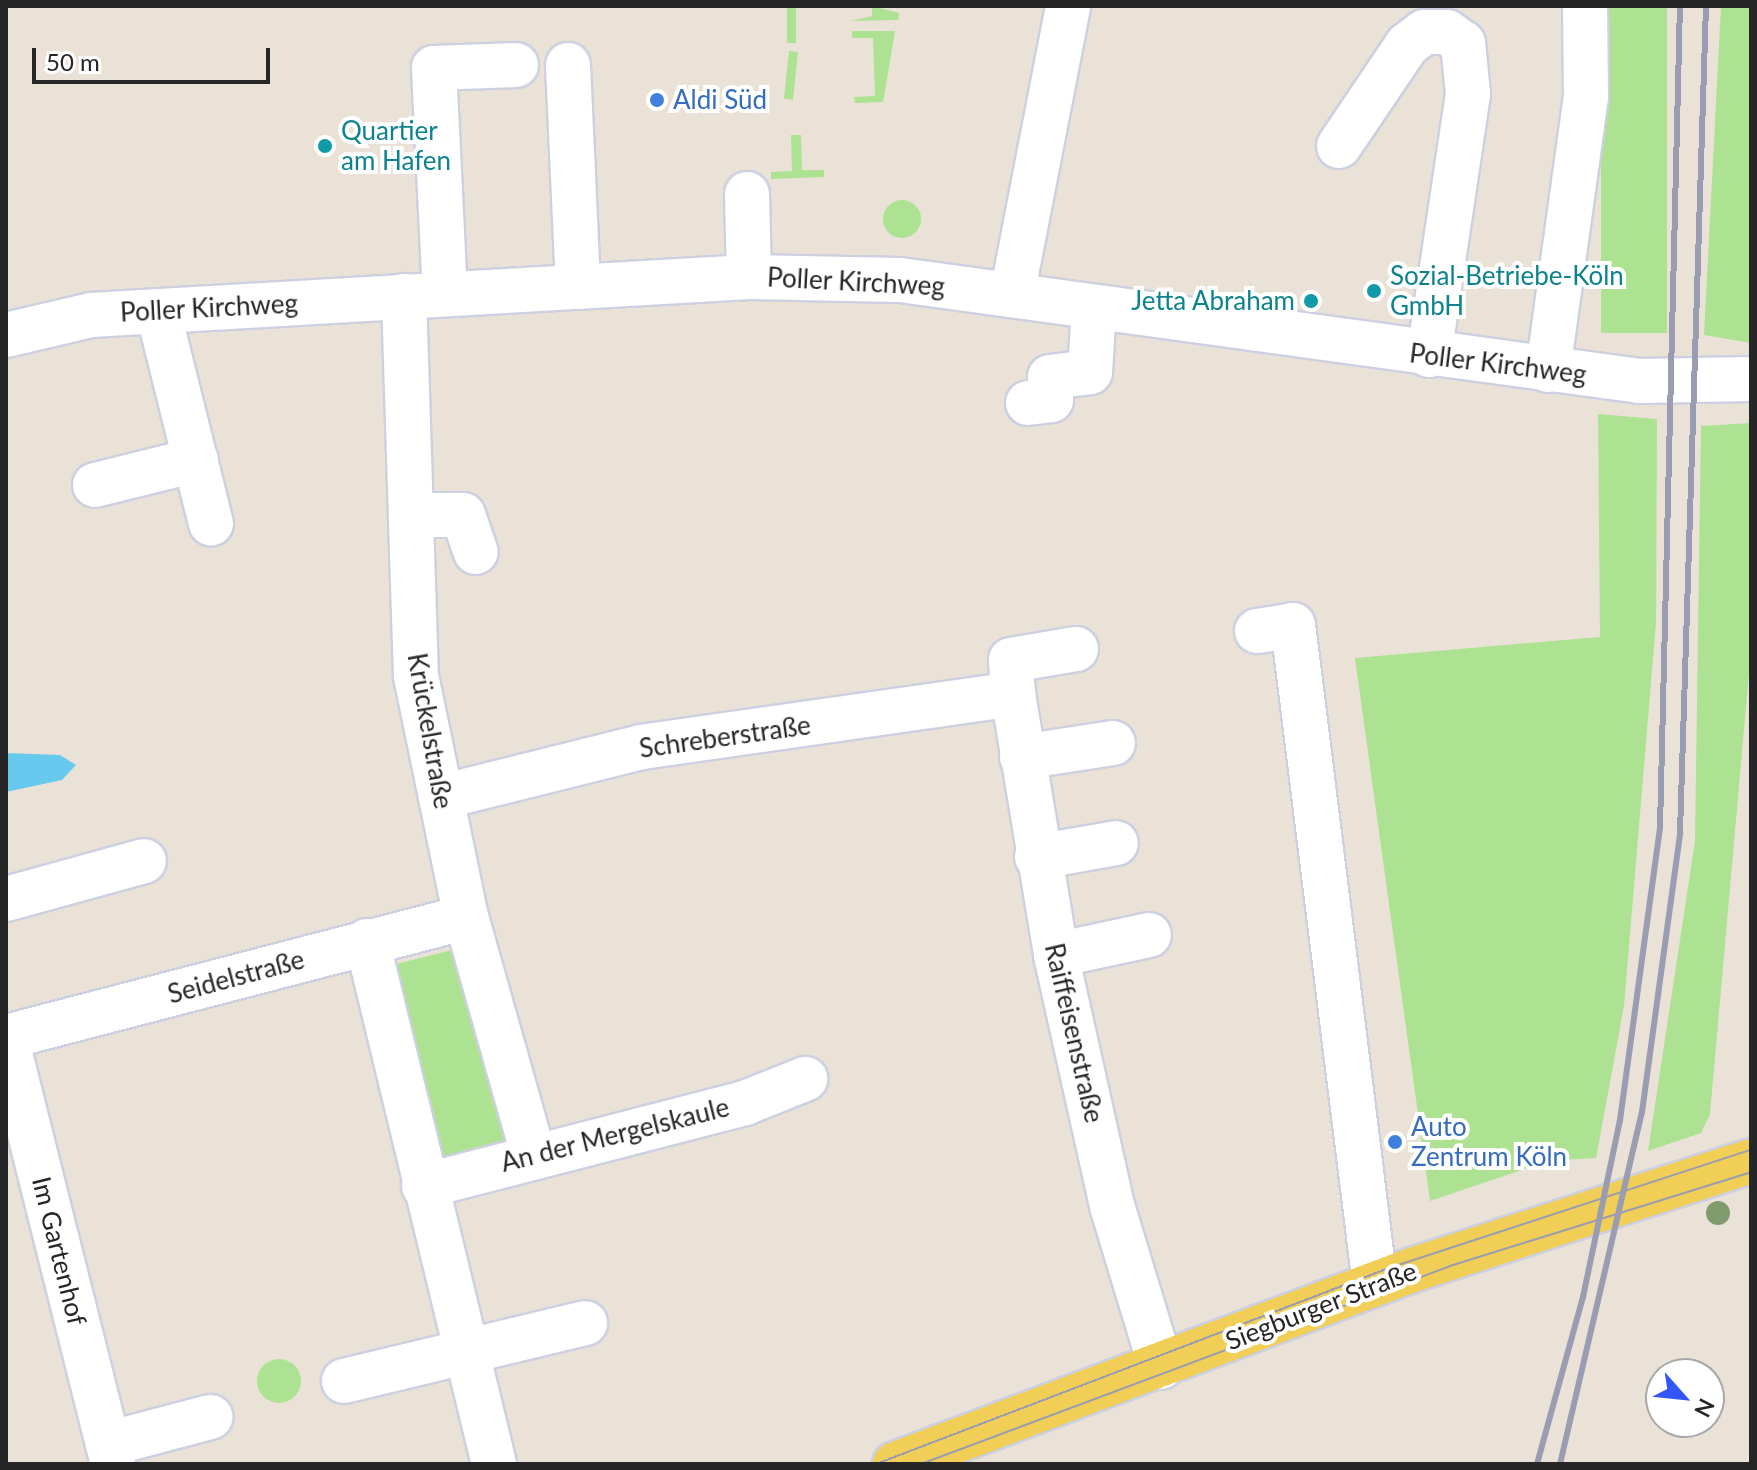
<!DOCTYPE html>
<meta charset="utf-8">
<style>
body{margin:0}
#map{position:relative;width:1757px;height:1470px;overflow:hidden;background:#eae2d7;font-family:Lato,sans-serif}
div>[style]{position:absolute}
.green>*{inset:0;background:#ace292;transform-origin:0 0}
.round{border-radius:50%}
.water>*{inset:0;background:#67c9ee}
.roads{filter:drop-shadow(2px 0 #cdd0e0) drop-shadow(-2px 0 #cdd0e0) drop-shadow(0 2px #cdd0e0) drop-shadow(0 -2px #cdd0e0)}
.minor>*{height:44px;margin:-22px;padding:0 22px;transform-origin:22px;border-radius:22px;background:#fff}
.major>*{height:44px;margin:-22px;padding:0 22px;transform-origin:22px;border-radius:22px;background:#f1ce55}
.tram>*{height:2px;margin:-1px;padding:0 1px;transform-origin:1px;border-radius:1px;background:#9a9db1}
.rail>*{height:6px;margin:-3px;padding:0 3px;transform-origin:3px;border-radius:3px;background:#9a9db1}
.trees>*{width:24px;height:24px;margin:-12px;border-radius:50%;background:#7f9c6e}
.dots>*{width:22px;height:22px;translate:-50% -50%;box-sizing:border-box;border:4px solid #fff;border-radius:50%}
span{translate:-50% -50%;white-space:nowrap;text-align:center;line-height:1.15;-webkit-text-stroke:8px #fff;paint-order:stroke}
.shop-label{font-size:26px;color:#366cbe}
.left{translate:0 -50%;text-align:left}
.culture-label{font-size:26px;color:#0d838f}
.right{translate:-100% -50%;text-align:right}
.street-label{font-size:26px;color:#262626}
.frame{position:absolute;inset:0;border:8px solid #262626;pointer-events:none}
.north{position:absolute;left:1645px;top:1358px;width:80px;height:80px;box-sizing:border-box;background:#fff;border:2px solid #a8a8a8;border-radius:50%;rotate:117deg;font-size:22px;font-weight:700;line-height:32px;text-align:center;color:#262626}
.north::after{content:'';display:block;margin:auto;width:28px;height:36px;background:#3356fa;clip-path:polygon(50% 0,100% 100%,50% 72%,0 100%)}
.scale{position:absolute;left:32px;top:48px;width:238px;height:36px;box-sizing:border-box;border:4px solid #262626;border-top:0;padding-left:10px;font-size:24px;line-height:28px;white-space:nowrap;color:#262626;-webkit-text-stroke:6px #fff;paint-order:stroke}
</style>
<div id="map">
<div class="green">
<div style="left:787px;top:6px;width:9px;height:37px"></div>
<div style="clip-path:polygon(872px 6px,899px 13px,898px 20px,851px 21px,872px 16px)"></div>
<div style="left:1601px;top:6px;width:66px;height:327px"></div>
<div style="clip-path:polygon(1721px 6px,1751px 6px,1751px 343px,1704px 335px)"></div>
<div style="clip-path:polygon(895px 31px,883px 102px,855px 103px,854px 97px,875px 96px,873px 38px,852px 38px,852px 31px)"></div>
<div style="left:789px;top:51px;width:9px;height:48px;rotate:6deg"></div>
<div style="clip-path:polygon(791px 135px,801px 135px,802px 170px,824px 170px,824px 177px,771px 179px,771px 172px,792px 171px)"></div>
<div class="round" style="left:883px;top:200px;width:38px;height:38px"></div>
<div style="clip-path:polygon(1598px 414px,1657px 419px,1656px 623px,1624px 1006px,1596px 1158px,1548px 1161px,1430px 1201px,1355px 658px,1600px 637px)"></div>
<div style="clip-path:polygon(1751px 423px,1751px 650px,1710px 1114px,1701px 1133px,1648px 1151px,1695px 841px,1701px 426px)"></div>
<div style="left:460px;top:948px;width:199px;height:73px;rotate:76deg"></div>
<div class="round" style="left:257px;top:1359px;width:44px;height:44px"></div>
</div>
<div class="water">
<div style="clip-path:polygon(6px 753px,60px 755px,76px 765px,62px 780px,6px 792px)"></div>
</div>
<div class="roads">
<div class="minor">
<div style="left:568px;top:65px;width:222px;rotate:87.4deg"></div>
<div style="left:1339px;top:146px;width:122px;rotate:-56deg"></div>
<div style="left:1407px;top:45px;width:21px;rotate:-37deg"></div>
<div style="left:1424px;top:32px;width:23px"></div>
<div style="left:1447px;top:32px;width:19px;rotate:35deg"></div>
<div style="left:1463px;top:43px;width:51px;rotate:84.4deg"></div>
<div style="left:1468px;top:94px;width:264px;rotate:98.5deg"></div>
<div style="left:747px;top:194px;width:83px;rotate:88.6deg"></div>
<div style="left:445px;top:294px;width:226px;rotate:-92.8deg"></div>
<div style="left:434px;top:68px;width:82px;rotate:-2.1deg"></div>
<div style="left:1012px;top:295px;width:294px;rotate:-79deg"></div>
<div style="left:404px;top:296px;width:380px;rotate:88.2deg"></div>
<div style="left:416px;top:676px;width:246px;rotate:78.3deg"></div>
<div style="left:466px;top:917px;width:246px;rotate:74.2deg"></div>
<div style="left:158px;top:311px;width:219px;rotate:76deg"></div>
<div style="left:6px;top:335px;width:87px;rotate:-13.2deg"></div>
<div style="left:91px;top:315px;width:659px;rotate:-3.31deg"></div>
<div style="left:749px;top:277px;width:151px;rotate:1.1deg"></div>
<div style="left:900px;top:280px;width:747px;rotate:7.77deg"></div>
<div style="left:1640px;top:381px;width:111px;rotate:-1deg"></div>
<div style="left:1548px;top:370px;width:276px;rotate:-82.1deg"></div>
<div style="left:1586px;top:97px;width:91px;rotate:-90.6deg"></div>
<div style="left:1028px;top:403px;width:23px;rotate:-7deg"></div>
<div style="left:1051px;top:400px;width:23px;rotate:-92deg"></div>
<div style="left:1050px;top:377px;width:40px;rotate:-7.1deg"></div>
<div style="left:1090px;top:372px;width:65px;rotate:-86.5deg"></div>
<div style="left:95px;top:485px;width:104px;rotate:-13.9deg"></div>
<div style="left:411px;top:515px;width:52px"></div>
<div style="left:463px;top:515px;width:39px;rotate:71deg"></div>
<div style="left:1257px;top:631px;width:36px;rotate:-9deg"></div>
<div style="left:1293px;top:625px;width:664px;rotate:82.91deg"></div>
<div style="left:1076px;top:649px;width:66px;rotate:170.4deg"></div>
<div style="left:1011px;top:660px;width:34px;rotate:87deg"></div>
<div style="left:1013px;top:694px;width:265px;rotate:80.6deg"></div>
<div style="left:1056px;top:955px;width:260px;rotate:77.4deg"></div>
<div style="left:1113px;top:1209px;width:165px;rotate:73.1deg"></div>
<div style="left:1022px;top:757px;width:92px;rotate:-8.7deg"></div>
<div style="left:441px;top:797px;width:206px;rotate:-14deg"></div>
<div style="left:641px;top:747px;width:376px;rotate:-8.1deg"></div>
<div style="left:1037px;top:857px;width:80px;rotate:-10deg"></div>
<div style="left:6px;top:899px;width:143px;rotate:-15.4deg"></div>
<div style="left:367px;top:941px;width:538px;rotate:76.35deg"></div>
<div style="left:1056px;top:955px;width:95px;rotate:-12.1deg"></div>
<div style="left:6px;top:1037px;width:475px;rotate:-14.6deg"></div>
<div style="left:6px;top:1038px;width:439px;rotate:75.9deg"></div>
<div style="left:424px;top:1186px;width:332px;rotate:-14.5deg"></div>
<div style="left:745px;top:1103px;width:65px;rotate:-21.8deg"></div>
<div style="left:344px;top:1381px;width:248px;rotate:-13.5deg"></div>
<div style="left:108px;top:1444px;width:106px;rotate:-14.8deg"></div>
</div>
<div class="major">
<div style="left:895px;top:1464px;width:555px;rotate:-20.56deg"></div>
<div style="left:1415px;top:1269px;width:353px;rotate:-17.8deg"></div>
</div>
</div>
<div class="tram">
<div style="left:876px;top:1464px;width:549px;rotate:-20.91deg"></div>
<div style="left:1389px;top:1268px;width:381px;rotate:-18.1deg"></div>
<div style="left:921px;top:1464px;width:568px;rotate:-20.51deg"></div>
<div style="left:1453px;top:1265px;width:312px;rotate:-17.3deg"></div>
</div>
<div class="rail">
<div style="left:1537px;top:1464px;width:173px;rotate:-74.6deg"></div>
<div style="left:1583px;top:1297px;width:181px;rotate:-78.2deg"></div>
<div style="left:1620px;top:1120px;width:295px;rotate:-82.2deg"></div>
<div style="left:1660px;top:828px;width:822px;rotate:-88.61deg"></div>
<div style="left:1560px;top:1464px;width:361px;rotate:-76.9deg"></div>
<div style="left:1642px;top:1112px;width:282px;rotate:-82.2deg"></div>
<div style="left:1680px;top:833px;width:827px;rotate:-88.2deg"></div>
</div>
<div class="trees">
<div style="left:1718px;top:1213px"></div>
</div>
<div class="dots">
<div style="left:657px;top:100px;background:#3f7fe0"></div>
<div style="left:325px;top:146px;background:#0f9aa8"></div>
<div style="left:1374px;top:291px;background:#0f9aa8"></div>
<div style="left:1311px;top:301px;background:#0f9aa8"></div>
<div style="left:1395px;top:1142px;background:#3f7fe0"></div>
</div>
<div class="shop-label">
<span class="left" style="left:673px;top:100px">Aldi Süd</span>
<span class="left" style="left:1411px;top:1142px">Auto<br>Zentrum Köln</span>
</div>
<div class="culture-label">
<span class="left" style="left:341px;top:146px">Quartier<br>am Hafen</span>
<span class="left" style="left:1390px;top:291px">Sozial-Betriebe-Köln<br>GmbH</span>
<span class="right" style="left:1295px;top:301px">Jetta Abraham</span>
</div>
<div class="street-label">
<span style="left:856px;top:282px;rotate:3deg">Poller Kirchweg</span>
<span style="left:209px;top:308px;rotate:-3deg">Poller Kirchweg</span>
<span style="left:1498px;top:364px;rotate:7deg">Poller Kirchweg</span>
<span style="left:430px;top:731px;rotate:80deg">Krückelstraße</span>
<span style="left:725px;top:737px;rotate:-8deg">Schreberstraße</span>
<span style="left:236px;top:977px;rotate:-15deg">Seidelstraße</span>
<span style="left:1074px;top:1033px;rotate:77deg">Raiffeisenstraße</span>
<span style="left:615px;top:1135px;rotate:-14deg">An der Mergelskaule</span>
<span style="left:59px;top:1251px;rotate:76deg">Im Gartenhof</span>
<span style="left:1321px;top:1306px;rotate:-21deg">Siegburger Straße</span>
</div>
<div class="frame"></div>
<div class="north">N</div>
<div class="scale">50 m</div>
</div>
